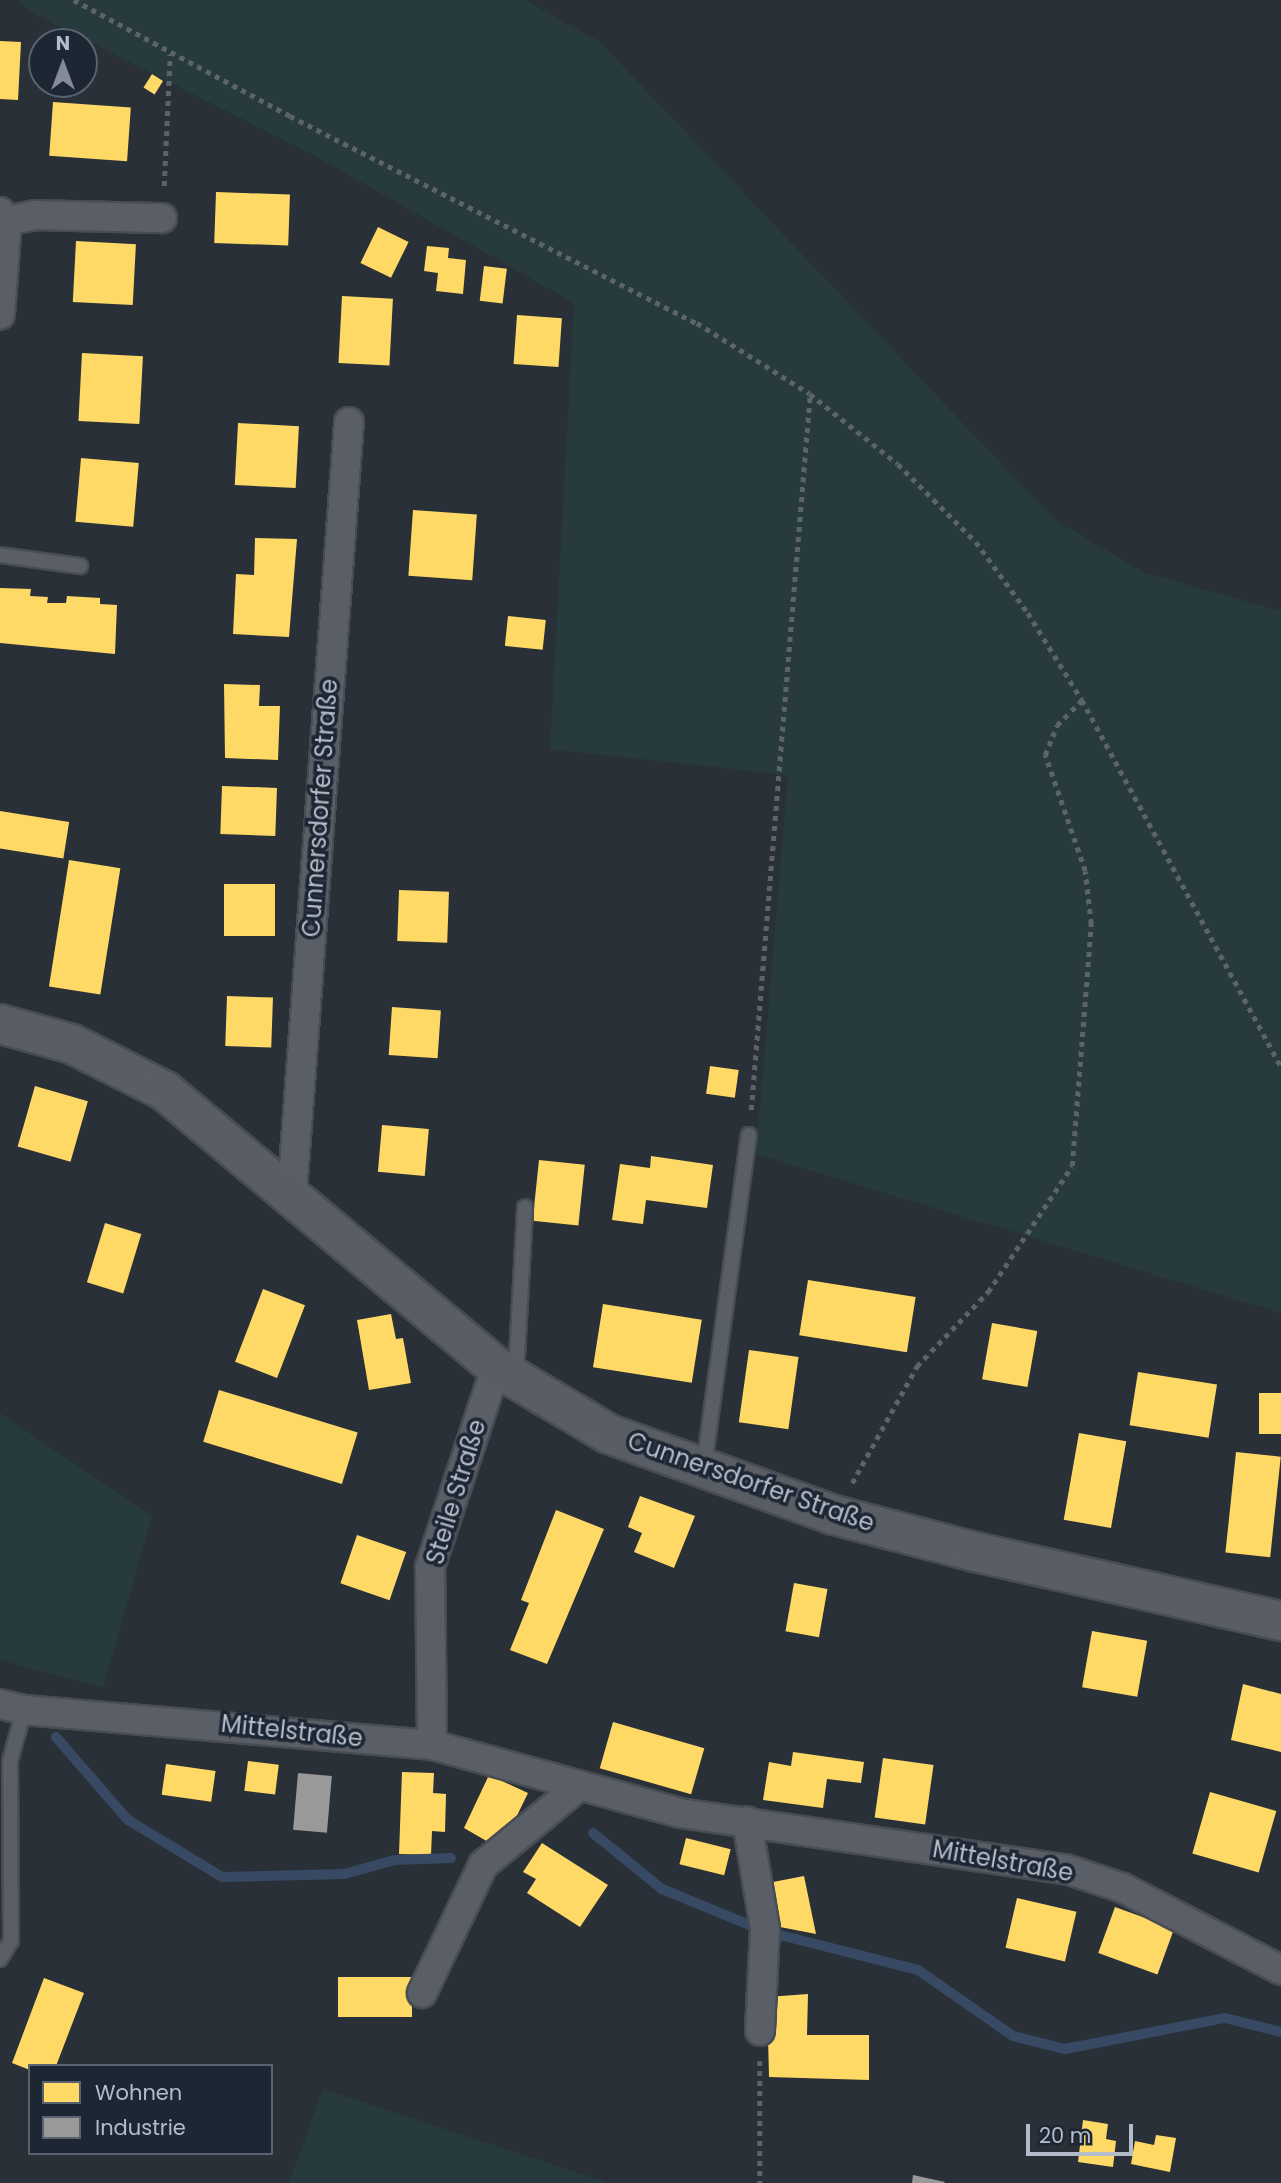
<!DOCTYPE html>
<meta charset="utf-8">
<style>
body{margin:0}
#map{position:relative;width:1281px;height:2183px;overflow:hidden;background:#2a3038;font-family:Poppins,sans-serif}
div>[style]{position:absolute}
.green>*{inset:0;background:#273a3e}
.homes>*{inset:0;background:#ffd966;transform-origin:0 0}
.industry>*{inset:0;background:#999;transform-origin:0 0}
.stream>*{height:10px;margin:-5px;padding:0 5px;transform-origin:5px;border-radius:5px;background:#384963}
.path>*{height:4.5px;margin-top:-2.25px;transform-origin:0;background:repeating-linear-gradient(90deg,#5d636a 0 5px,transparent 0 10px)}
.roads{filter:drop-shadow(2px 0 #484c53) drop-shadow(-2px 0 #484c53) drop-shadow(0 2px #484c53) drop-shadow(0 -2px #484c53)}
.lane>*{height:14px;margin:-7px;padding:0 7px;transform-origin:7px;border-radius:7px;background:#5a5e66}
.street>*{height:28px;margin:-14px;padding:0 14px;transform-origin:14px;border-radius:14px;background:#5a5e66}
.secondary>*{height:38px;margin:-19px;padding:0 19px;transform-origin:19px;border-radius:19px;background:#595d64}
span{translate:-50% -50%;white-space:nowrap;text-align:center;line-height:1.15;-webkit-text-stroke:7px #1d2633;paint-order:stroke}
.street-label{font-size:24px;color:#b4bcc9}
.legend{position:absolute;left:28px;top:2064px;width:245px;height:91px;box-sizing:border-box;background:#1d2633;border:2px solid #59626f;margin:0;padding:9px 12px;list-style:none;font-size:21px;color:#b4bcc9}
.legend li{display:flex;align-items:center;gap:14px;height:35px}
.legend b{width:35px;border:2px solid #59626f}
.north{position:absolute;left:28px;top:28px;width:70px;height:70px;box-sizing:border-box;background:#1d2633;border:2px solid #59626f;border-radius:50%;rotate:0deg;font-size:19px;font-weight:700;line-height:28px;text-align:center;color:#b4bcc9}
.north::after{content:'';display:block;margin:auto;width:24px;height:32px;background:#848b96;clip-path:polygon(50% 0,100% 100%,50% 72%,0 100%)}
.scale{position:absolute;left:1026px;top:2124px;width:107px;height:32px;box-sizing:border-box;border:4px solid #b4bcc9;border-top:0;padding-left:9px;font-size:21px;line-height:24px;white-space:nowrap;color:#b4bcc9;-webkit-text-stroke:5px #1d2633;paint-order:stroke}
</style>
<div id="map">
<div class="green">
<div style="clip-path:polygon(17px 0,524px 0,599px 41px,1055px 520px,1143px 572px,1281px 611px,1281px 1313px,756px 1154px,788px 775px,550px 749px,574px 303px,310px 153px,31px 12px)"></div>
<div style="clip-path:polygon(0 1413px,152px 1516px,103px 1688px,0 1660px)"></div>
<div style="clip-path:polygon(323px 2089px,604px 2181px,603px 2183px,289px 2183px)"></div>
</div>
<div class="homes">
<div style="clip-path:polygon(0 41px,21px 42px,18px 100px,0 99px)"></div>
<div style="left:152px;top:74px;width:13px;height:16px;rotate:32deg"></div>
<div style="left:53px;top:102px;width:78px;height:54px;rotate:4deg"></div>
<div style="left:216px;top:192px;width:74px;height:51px;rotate:2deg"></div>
<div style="left:378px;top:227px;width:34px;height:40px;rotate:26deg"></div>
<div style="left:76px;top:241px;width:60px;height:61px;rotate:3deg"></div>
<div style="clip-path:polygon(427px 246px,449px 248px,448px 258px,466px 260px,463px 294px,436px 291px,438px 273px,424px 271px)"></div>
<div style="left:484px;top:266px;width:23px;height:35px;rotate:7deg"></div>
<div style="left:342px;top:296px;width:51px;height:67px;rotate:3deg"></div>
<div style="left:517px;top:315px;width:45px;height:49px;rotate:4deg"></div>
<div style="left:82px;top:353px;width:61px;height:68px;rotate:3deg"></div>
<div style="left:238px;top:423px;width:61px;height:62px;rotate:3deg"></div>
<div style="left:81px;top:458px;width:58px;height:64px;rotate:5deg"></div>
<div style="left:413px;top:510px;width:64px;height:66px;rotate:4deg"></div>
<div style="clip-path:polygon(255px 538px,297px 539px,289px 637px,233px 634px,236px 574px,254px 575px)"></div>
<div style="clip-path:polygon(0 588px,31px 589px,30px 596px,48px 597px,47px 603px,66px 603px,67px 596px,100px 598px,100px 604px,117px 605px,115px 654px,0 643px)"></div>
<div style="left:508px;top:616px;width:38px;height:30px;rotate:6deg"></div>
<div style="clip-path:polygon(224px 684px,260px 685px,259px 706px,280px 706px,278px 760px,225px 758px)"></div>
<div style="left:222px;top:786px;width:55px;height:48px;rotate:2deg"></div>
<div style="left:0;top:811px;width:70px;height:37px;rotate:9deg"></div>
<div style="left:69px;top:860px;width:52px;height:128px;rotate:9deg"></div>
<div style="left:224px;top:884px;width:51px;height:52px"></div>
<div style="left:399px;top:890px;width:50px;height:51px;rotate:2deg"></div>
<div style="left:227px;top:996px;width:46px;height:50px;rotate:2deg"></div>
<div style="left:392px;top:1007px;width:49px;height:48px;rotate:4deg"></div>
<div style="left:710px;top:1066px;width:29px;height:28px;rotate:8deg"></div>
<div style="left:35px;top:1086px;width:55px;height:63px;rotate:16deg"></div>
<div style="left:382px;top:1125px;width:47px;height:47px;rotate:5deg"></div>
<div style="clip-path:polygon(651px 1156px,713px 1165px,707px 1208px,646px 1200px,643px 1224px,612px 1220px,620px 1164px,650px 1168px)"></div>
<div style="left:539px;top:1160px;width:46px;height:61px;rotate:6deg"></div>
<div style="left:105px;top:1223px;width:38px;height:62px;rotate:17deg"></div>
<div style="left:808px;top:1280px;width:109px;height:56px;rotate:9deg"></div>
<div style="left:263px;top:1289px;width:45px;height:78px;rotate:21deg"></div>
<div style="left:603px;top:1304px;width:100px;height:64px;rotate:9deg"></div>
<div style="clip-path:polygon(391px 1314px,396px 1339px,403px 1338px,411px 1383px,369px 1390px,357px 1320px)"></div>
<div style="left:992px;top:1323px;width:46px;height:57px;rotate:10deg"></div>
<div style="left:749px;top:1350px;width:50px;height:73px;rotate:8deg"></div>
<div style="left:1138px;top:1372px;width:80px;height:54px;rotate:9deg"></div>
<div style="left:219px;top:1390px;width:145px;height:54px;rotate:17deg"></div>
<div style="left:1259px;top:1393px;width:22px;height:41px"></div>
<div style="left:1079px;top:1433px;width:48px;height:88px;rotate:10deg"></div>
<div style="left:1236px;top:1452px;width:45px;height:101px;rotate:6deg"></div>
<div style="clip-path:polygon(640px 1496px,695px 1516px,674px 1568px,634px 1552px,642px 1533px,628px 1527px)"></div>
<div style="clip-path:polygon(556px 1510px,604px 1529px,547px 1664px,510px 1650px,529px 1603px,521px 1600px)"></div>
<div style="left:357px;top:1535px;width:52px;height:51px;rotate:19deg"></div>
<div style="left:794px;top:1583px;width:34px;height:49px;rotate:10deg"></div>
<div style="left:1092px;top:1631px;width:56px;height:57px;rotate:10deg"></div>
<div style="clip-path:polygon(1243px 1684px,1281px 1694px,1281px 1752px,1231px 1740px)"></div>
<div style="left:613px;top:1722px;width:95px;height:48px;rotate:16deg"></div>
<div style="clip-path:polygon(793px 1752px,864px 1762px,861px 1783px,827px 1779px,823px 1808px,763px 1800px,769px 1762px,791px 1766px)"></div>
<div style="left:883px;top:1758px;width:51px;height:60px;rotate:8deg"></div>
<div style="left:248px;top:1761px;width:31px;height:30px;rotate:7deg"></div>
<div style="left:166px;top:1764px;width:50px;height:31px;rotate:8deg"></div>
<div style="clip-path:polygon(402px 1772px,434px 1773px,433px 1793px,446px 1794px,445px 1832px,432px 1831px,431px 1855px,399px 1854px)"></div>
<div style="clip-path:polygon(489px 1775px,528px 1793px,509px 1832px,490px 1843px,464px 1828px)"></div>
<div style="left:1210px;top:1792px;width:69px;height:64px;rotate:16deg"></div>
<div style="left:686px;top:1838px;width:46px;height:27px;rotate:14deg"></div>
<div style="clip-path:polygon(542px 1843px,608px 1885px,580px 1927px,527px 1893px,536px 1879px,523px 1872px)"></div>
<div style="clip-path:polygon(804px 1876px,816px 1934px,780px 1927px,773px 1882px)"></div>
<div style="left:1017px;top:1898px;width:61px;height:51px;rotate:13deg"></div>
<div style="left:1115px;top:1907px;width:63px;height:49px;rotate:20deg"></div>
<div style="left:338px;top:1977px;width:74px;height:40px"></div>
<div style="clip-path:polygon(44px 1978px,84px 1993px,56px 2066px,30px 2066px,30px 2070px,12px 2063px)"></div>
<div style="clip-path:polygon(808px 1994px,807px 2035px,869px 2035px,869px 2080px,769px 2077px,767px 1997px)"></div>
<div style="clip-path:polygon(1083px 2120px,1108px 2124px,1106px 2139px,1116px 2141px,1113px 2167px,1078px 2162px)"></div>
<div style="clip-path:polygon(1156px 2135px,1176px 2138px,1170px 2172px,1131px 2164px,1135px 2141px,1154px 2145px)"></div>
</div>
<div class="industry">
<div style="left:298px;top:1773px;width:34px;height:57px;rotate:5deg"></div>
<div style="clip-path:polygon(913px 2175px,945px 2182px,944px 2183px,912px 2183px)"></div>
</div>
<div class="stream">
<div style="left:56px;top:1737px;width:110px;rotate:49.1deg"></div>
<div style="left:128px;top:1820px;width:110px;rotate:31.2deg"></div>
<div style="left:222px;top:1877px;width:122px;rotate:-1.4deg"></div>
<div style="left:344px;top:1874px;width:53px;rotate:-15.4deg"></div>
<div style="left:395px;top:1860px;width:56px;rotate:-2deg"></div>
<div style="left:593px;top:1833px;width:89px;rotate:39.1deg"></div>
<div style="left:662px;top:1889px;width:97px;rotate:22.3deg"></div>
<div style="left:780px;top:1935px;width:142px;rotate:14.2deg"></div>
<div style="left:918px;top:1970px;width:116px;rotate:34.8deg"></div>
<div style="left:1013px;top:2036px;width:54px;rotate:14deg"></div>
<div style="left:1065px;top:2049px;width:163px;rotate:-11deg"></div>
<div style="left:1225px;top:2018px;width:58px;rotate:14deg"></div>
</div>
<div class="path">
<div style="left:74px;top:0;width:245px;rotate:28.2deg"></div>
<div style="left:290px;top:116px;width:457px;rotate:27deg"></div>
<div style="left:697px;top:323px;width:133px;rotate:32.1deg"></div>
<div style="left:810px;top:394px;width:112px;rotate:38.5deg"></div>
<div style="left:898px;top:464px;width:110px;rotate:45deg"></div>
<div style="left:976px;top:542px;width:88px;rotate:53.8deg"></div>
<div style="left:1028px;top:613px;width:102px;rotate:58.2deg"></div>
<div style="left:1082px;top:700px;width:417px;rotate:61.5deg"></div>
<div style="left:164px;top:186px;width:132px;rotate:-87.4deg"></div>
<div style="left:751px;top:1110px;width:718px;rotate:-85.29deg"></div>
<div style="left:852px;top:1483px;width:134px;rotate:-60.9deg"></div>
<div style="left:917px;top:1366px;width:103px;rotate:-46.2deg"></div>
<div style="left:988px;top:1292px;width:151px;rotate:-56.3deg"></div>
<div style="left:1072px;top:1166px;width:243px;rotate:-85.5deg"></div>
<div style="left:1091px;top:924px;width:53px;rotate:-96.5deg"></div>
<div style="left:1085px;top:871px;width:123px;rotate:-109deg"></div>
<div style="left:1045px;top:755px;width:32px;rotate:-68deg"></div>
<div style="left:1057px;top:725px;width:35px;rotate:-45deg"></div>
<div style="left:760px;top:2061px;width:122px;rotate:90deg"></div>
</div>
<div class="roads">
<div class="lane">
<div style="left:0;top:555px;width:81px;rotate:7.8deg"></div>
<div style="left:516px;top:1375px;width:168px;rotate:-86.9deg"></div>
<div style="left:704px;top:1466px;width:334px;rotate:-82.3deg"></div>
<div style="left:0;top:1959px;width:21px;rotate:-59deg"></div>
<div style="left:11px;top:1941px;width:180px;rotate:-90.3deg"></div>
<div style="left:10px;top:1761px;width:53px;rotate:-74.6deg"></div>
</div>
<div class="street">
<div style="left:0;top:212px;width:11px;rotate:52deg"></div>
<div style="left:7px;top:221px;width:94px;rotate:94.3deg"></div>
<div style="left:7px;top:221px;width:29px;rotate:-12deg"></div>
<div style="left:35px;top:215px;width:127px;rotate:1.4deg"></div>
<div style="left:292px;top:1193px;width:773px;rotate:-85.77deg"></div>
<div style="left:0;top:1704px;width:25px;rotate:14deg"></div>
<div style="left:24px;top:1710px;width:409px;rotate:4.9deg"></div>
<div style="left:432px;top:1745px;width:257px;rotate:15.3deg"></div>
<div style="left:680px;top:1813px;width:390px;rotate:8.3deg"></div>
<div style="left:1066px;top:1869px;width:60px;rotate:18.4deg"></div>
<div style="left:1123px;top:1888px;width:178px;rotate:27.4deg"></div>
<div style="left:432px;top:1745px;width:178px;rotate:-90.6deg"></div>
<div style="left:430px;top:1567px;width:211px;rotate:-71.7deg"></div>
<div style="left:747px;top:1821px;width:109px;rotate:80.5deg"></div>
<div style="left:765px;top:1928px;width:103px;rotate:92.8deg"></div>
<div style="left:422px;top:1993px;width:142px;rotate:-64.5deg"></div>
<div style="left:483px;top:1865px;width:124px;rotate:-39.5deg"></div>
</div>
<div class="secondary">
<div style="left:0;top:1024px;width:75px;rotate:15.5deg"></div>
<div style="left:72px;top:1044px;width:104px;rotate:26.8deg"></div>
<div style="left:165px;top:1091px;width:431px;rotate:39.8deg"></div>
<div style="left:496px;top:1367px;width:131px;rotate:30.7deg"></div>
<div style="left:609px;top:1434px;width:239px;rotate:19.8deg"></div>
<div style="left:834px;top:1515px;width:146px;rotate:14.7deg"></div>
<div style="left:975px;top:1552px;width:314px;rotate:12.7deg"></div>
</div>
</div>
<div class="street-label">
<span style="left:320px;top:808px;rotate:-86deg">Cunnersdorfer Straße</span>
<span style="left:751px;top:1482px;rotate:19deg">Cunnersdorfer Straße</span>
<span style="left:456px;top:1492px;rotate:-73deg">Steile Straße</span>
<span style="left:292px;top:1731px;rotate:6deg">Mittelstraße</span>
<span style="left:1003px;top:1861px;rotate:10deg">Mittelstraße</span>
</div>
<ul class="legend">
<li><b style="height:19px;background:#ffd966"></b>Wohnen</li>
<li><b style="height:19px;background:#999"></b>Industrie</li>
</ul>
<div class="north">N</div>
<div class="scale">20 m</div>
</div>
